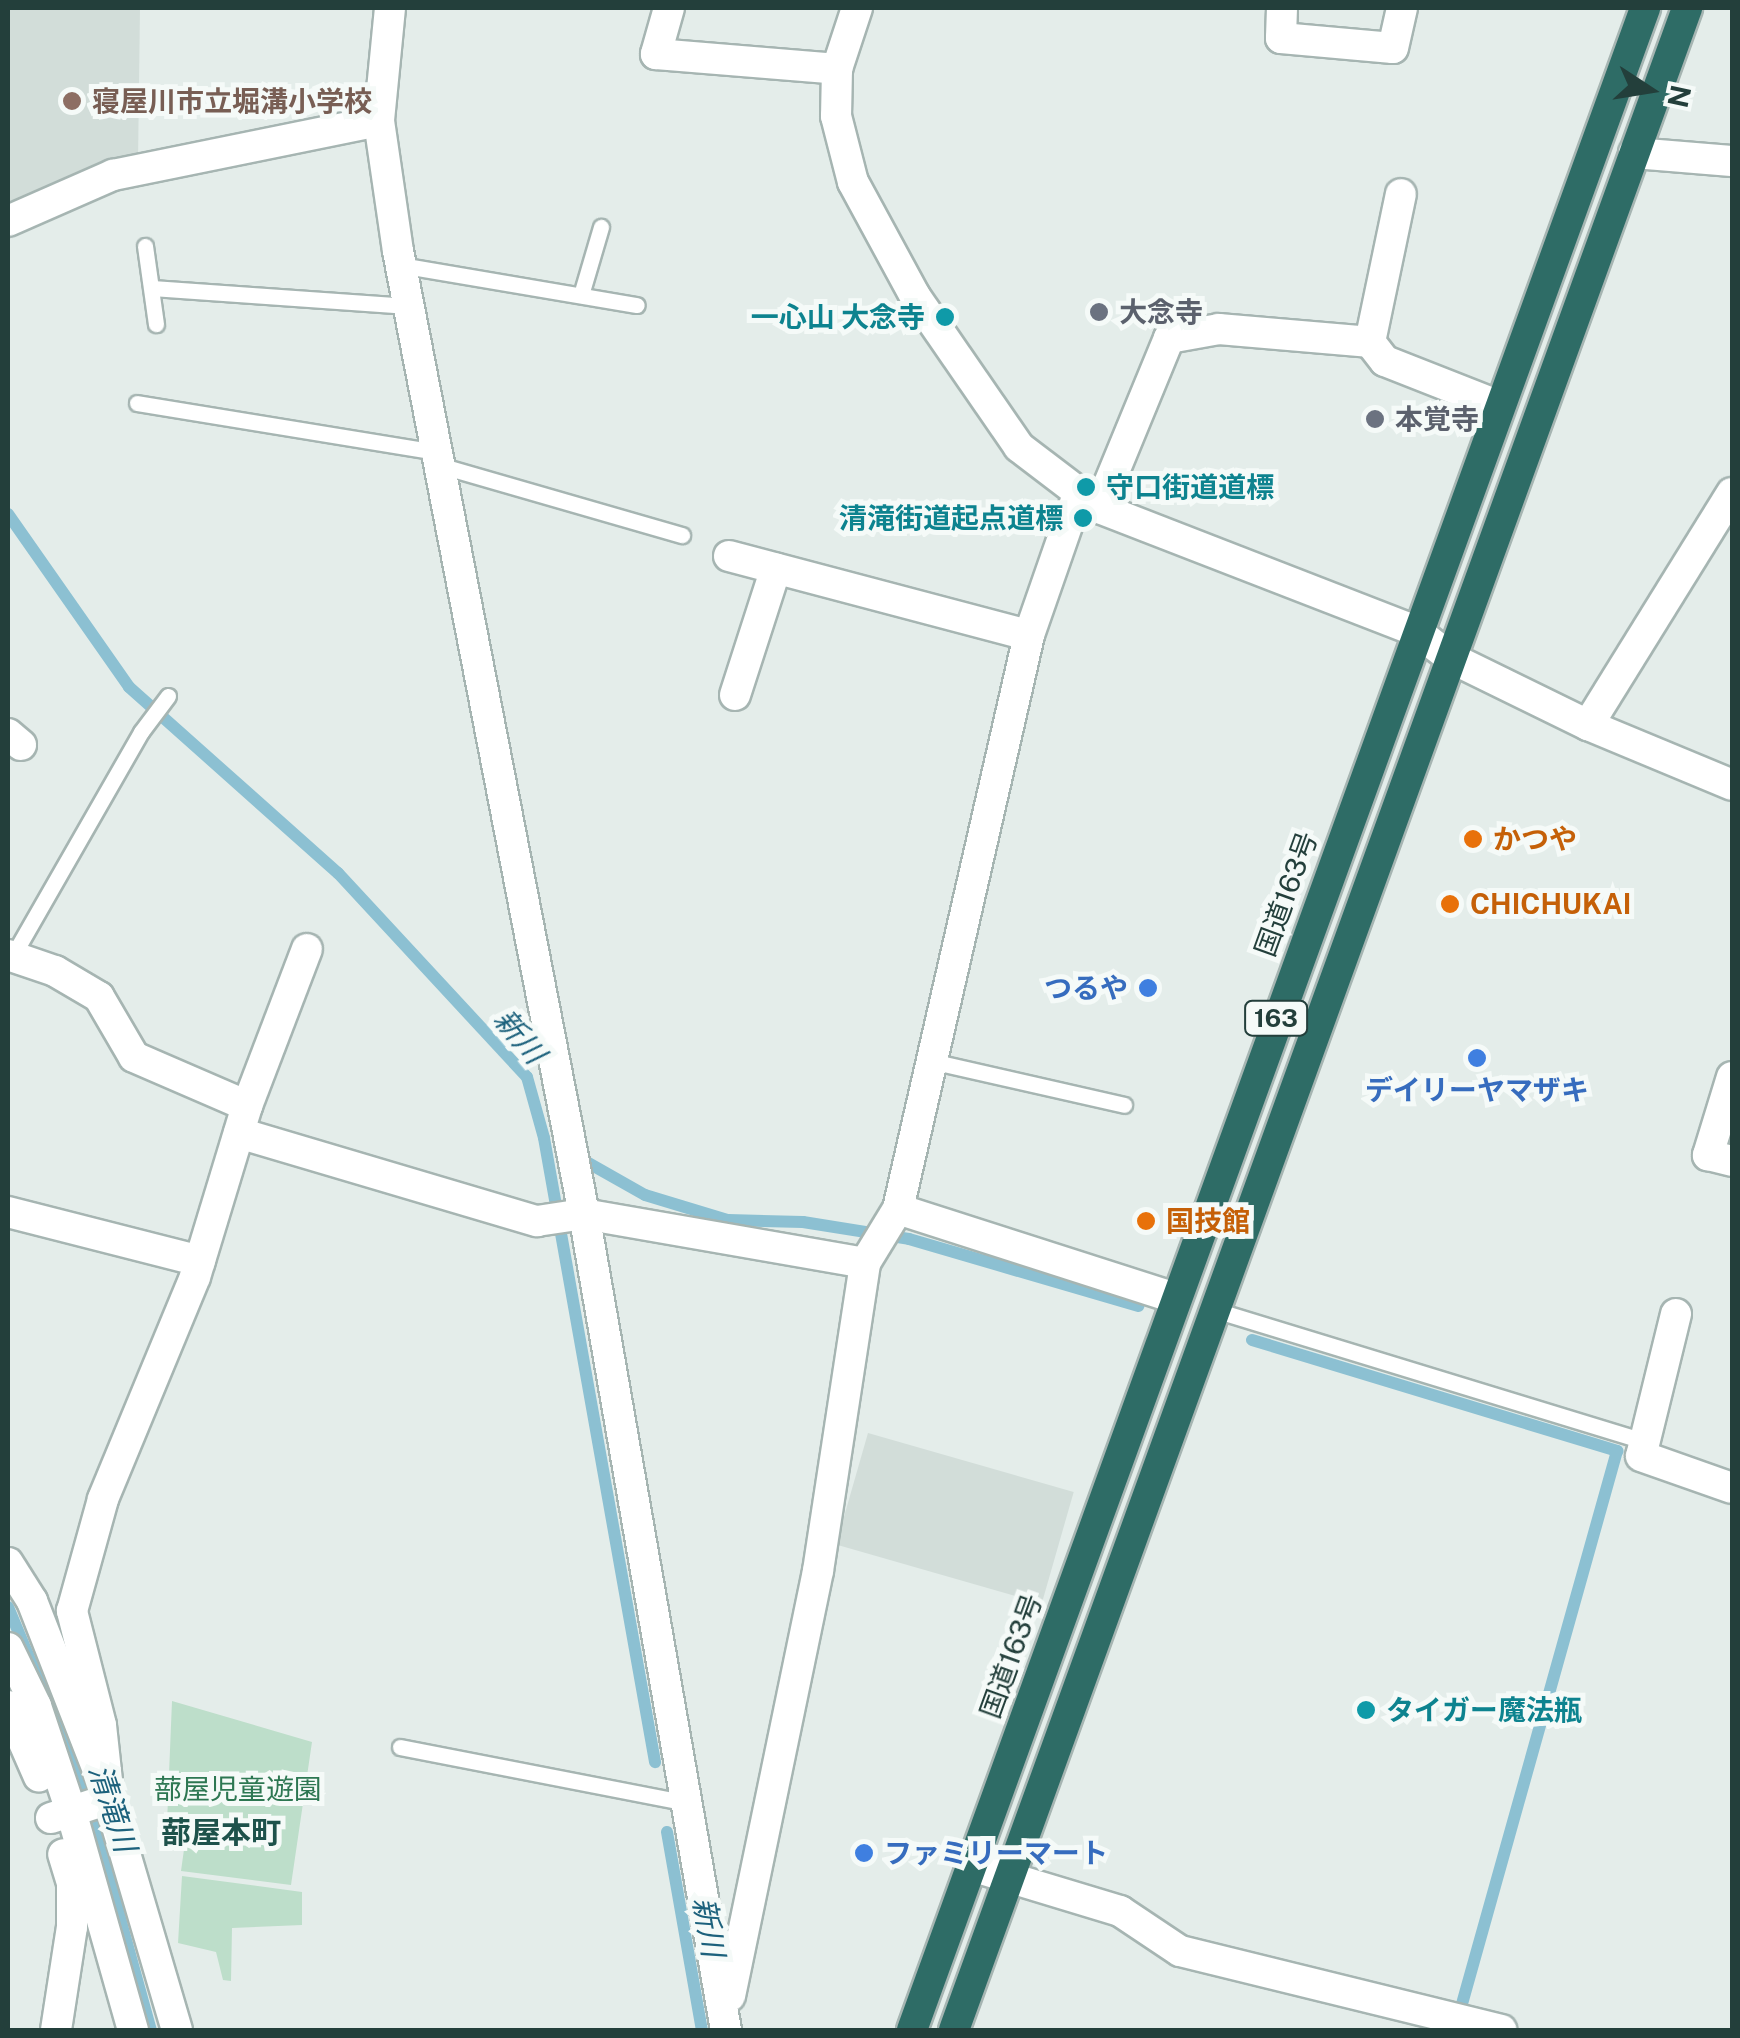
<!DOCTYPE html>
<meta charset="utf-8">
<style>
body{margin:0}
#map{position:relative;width:1740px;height:2038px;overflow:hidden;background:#e4edea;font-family:"Public Sans","Noto Sans JP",sans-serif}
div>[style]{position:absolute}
.built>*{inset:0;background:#d2ddd9;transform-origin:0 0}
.green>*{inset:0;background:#bddeca}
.stream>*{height:12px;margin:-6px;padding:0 6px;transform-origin:6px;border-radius:6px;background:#8cc0d2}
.roads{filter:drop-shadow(2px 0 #a6b5b2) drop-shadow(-2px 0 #a6b5b2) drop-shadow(0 2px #a6b5b2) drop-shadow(0 -2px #a6b5b2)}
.lane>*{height:15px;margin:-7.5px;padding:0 7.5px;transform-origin:7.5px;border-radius:7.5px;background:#fff}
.street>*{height:30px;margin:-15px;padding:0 15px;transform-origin:15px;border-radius:15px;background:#fff}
.secondary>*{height:30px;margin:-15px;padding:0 15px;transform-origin:15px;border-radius:15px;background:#fff}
.highway>*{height:30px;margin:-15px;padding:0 15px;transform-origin:15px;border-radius:15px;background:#2e6c66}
.dots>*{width:28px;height:28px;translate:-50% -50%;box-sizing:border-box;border:5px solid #f5faf8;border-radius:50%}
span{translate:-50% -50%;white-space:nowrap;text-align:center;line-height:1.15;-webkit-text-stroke:10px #f5faf8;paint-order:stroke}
.shield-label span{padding:2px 8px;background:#f5faf8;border:2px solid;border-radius:8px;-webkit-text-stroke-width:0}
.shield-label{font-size:25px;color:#233f3b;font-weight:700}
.education-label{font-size:28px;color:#785e54;font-weight:700}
.left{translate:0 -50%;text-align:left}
.worship-label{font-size:28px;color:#5b616d;font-weight:700}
.culture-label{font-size:28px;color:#0d838f;font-weight:700}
.right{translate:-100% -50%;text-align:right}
.food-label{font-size:28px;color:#c56008;font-weight:700}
.street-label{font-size:28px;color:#233f3b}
.shop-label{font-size:28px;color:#366cbe;font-weight:700}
.park-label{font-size:28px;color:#2d7752}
.water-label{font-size:30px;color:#1c617c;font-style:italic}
.neighbourhood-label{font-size:30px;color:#1e524b;font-weight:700}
.frame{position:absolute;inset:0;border:10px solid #233f3b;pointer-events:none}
.north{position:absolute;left:1600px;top:40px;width:100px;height:100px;-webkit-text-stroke:8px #f5faf8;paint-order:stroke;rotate:102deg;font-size:28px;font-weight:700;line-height:40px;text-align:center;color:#233f3b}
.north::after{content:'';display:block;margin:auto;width:35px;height:45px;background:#233f3b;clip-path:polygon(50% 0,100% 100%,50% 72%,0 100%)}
</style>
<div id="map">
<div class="built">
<div style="clip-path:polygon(8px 8px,140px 8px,138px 162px,8px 211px)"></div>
<div style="left:868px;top:1433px;width:214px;height:116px;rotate:16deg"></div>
</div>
<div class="green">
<div style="clip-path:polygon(172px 1701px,312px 1742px,291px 1885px,181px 1871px,187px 1828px,167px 1823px)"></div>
<div style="clip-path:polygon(182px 1876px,302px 1892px,302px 1925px,232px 1928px,231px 1981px,223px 1980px,216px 1952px,178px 1943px)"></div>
</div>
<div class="stream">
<div style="left:8px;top:514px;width:211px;rotate:55deg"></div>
<div style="left:129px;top:687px;width:280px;rotate:41.7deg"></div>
<div style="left:338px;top:873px;width:278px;rotate:47.2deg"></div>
<div style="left:527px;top:1077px;width:63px;rotate:74.4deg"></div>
<div style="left:544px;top:1138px;width:634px;rotate:79.91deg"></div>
<div style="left:576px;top:1156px;width:79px;rotate:29.5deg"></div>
<div style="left:645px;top:1195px;width:87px;rotate:16.8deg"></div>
<div style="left:728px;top:1220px;width:75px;rotate:1.5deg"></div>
<div style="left:803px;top:1222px;width:107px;rotate:9.1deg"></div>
<div style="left:909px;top:1239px;width:239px;rotate:16.3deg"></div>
<div style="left:1252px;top:1340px;width:382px;rotate:16.9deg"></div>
<div style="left:1617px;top:1451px;width:589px;rotate:105.66deg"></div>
<div style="left:8px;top:1607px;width:199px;rotate:67.3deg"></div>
<div style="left:85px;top:1791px;width:248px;rotate:74.6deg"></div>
<div style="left:667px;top:1832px;width:201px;rotate:80deg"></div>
</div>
<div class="roads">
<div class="lane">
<div style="left:145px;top:246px;width:79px;rotate:82deg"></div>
<div style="left:400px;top:265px;width:240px;rotate:9.6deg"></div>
<div style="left:152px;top:288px;width:257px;rotate:4deg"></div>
<div style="left:581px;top:295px;width:71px;rotate:-73.6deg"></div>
<div style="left:137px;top:403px;width:303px;rotate:9.3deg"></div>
<div style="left:439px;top:465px;width:253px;rotate:16.1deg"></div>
<div style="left:11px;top:959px;width:262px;rotate:-60.2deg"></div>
<div style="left:141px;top:732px;width:45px;rotate:-53.1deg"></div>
<div style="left:931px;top:1061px;width:198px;rotate:12.8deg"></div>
<div style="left:1215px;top:1310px;width:449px;rotate:17deg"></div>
<div style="left:400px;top:1747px;width:294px;rotate:11deg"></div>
</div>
<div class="street">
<div style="left:390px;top:8px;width:114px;rotate:95.6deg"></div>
<div style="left:379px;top:121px;width:131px;rotate:81.7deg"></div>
<div style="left:398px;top:251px;width:981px;rotate:79.07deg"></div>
<div style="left:584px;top:1214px;width:828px;rotate:80.13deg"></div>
<div style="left:669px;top:8px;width:48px;rotate:105.8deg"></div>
<div style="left:656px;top:54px;width:182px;rotate:4.7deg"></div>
<div style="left:857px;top:8px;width:64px;rotate:108.2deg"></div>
<div style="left:837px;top:69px;width:47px;rotate:91.2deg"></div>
<div style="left:836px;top:116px;width:68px;rotate:75.6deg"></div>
<div style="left:853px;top:182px;width:130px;rotate:61.5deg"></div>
<div style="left:915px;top:296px;width:183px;rotate:55.4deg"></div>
<div style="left:1019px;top:447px;width:101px;rotate:37.3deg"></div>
<div style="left:1099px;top:508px;width:340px;rotate:21.2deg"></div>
<div style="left:1282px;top:8px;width:30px;rotate:92deg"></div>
<div style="left:1281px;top:38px;width:112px;rotate:5.1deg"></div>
<div style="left:1393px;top:48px;width:41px;rotate:-77.3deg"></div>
<div style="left:1634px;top:153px;width:98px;rotate:4.7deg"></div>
<div style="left:8px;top:221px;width:115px;rotate:-23.7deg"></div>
<div style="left:113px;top:175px;width:271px;rotate:-11.5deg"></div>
<div style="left:1370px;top:342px;width:24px;rotate:52deg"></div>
<div style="left:1385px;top:361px;width:123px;rotate:21.5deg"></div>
<div style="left:1099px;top:508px;width:184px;rotate:-67.6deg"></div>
<div style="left:1169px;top:338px;width:51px;rotate:-10.2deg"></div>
<div style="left:1219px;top:329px;width:152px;rotate:4.9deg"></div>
<div style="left:1370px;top:342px;width:151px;rotate:-78.2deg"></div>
<div style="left:729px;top:556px;width:310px;rotate:14.8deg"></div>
<div style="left:735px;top:695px;width:133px;rotate:-72.1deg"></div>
<div style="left:1588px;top:725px;width:273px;rotate:-58.2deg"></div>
<div style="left:8px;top:734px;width:17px;rotate:40deg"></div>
<div style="left:8px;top:955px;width:50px;rotate:18.8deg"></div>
<div style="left:55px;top:971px;width:51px;rotate:30.6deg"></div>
<div style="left:99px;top:997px;width:69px;rotate:59.7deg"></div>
<div style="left:134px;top:1057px;width:123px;rotate:23.4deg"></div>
<div style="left:1732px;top:1077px;width:82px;rotate:107.1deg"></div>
<div style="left:1708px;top:1155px;width:25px;rotate:14deg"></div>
<div style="left:239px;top:1133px;width:311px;rotate:16.5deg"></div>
<div style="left:537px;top:1221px;width:48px;rotate:-8.5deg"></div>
<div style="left:584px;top:1214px;width:285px;rotate:9.9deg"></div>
<div style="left:898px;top:1209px;width:292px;rotate:17.8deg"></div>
<div style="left:8px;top:1212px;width:198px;rotate:14.3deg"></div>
<div style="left:1676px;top:1314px;width:146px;rotate:103.8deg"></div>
<div style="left:1641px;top:1456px;width:96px;rotate:19.4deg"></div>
<div style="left:8px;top:1563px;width:45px;rotate:57.7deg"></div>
<div style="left:32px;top:1601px;width:212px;rotate:68.7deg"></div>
<div style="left:109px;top:1799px;width:241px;rotate:73.6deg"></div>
<div style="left:8px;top:1648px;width:64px;rotate:64.2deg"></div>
<div style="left:36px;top:1706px;width:111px;rotate:71.6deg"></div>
<div style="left:71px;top:1811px;width:228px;rotate:74.2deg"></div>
<div style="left:8px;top:1706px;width:77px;rotate:66.4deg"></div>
<div style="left:51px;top:1818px;width:61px;rotate:-18.1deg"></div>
<div style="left:109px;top:1799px;width:74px;rotate:-96.2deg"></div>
<div style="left:101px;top:1725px;width:118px;rotate:-104.3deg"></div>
<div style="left:72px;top:1611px;width:116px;rotate:-74.5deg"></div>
<div style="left:103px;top:1499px;width:240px;rotate:-67.5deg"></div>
<div style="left:195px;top:1277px;width:179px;rotate:-73.1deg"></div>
<div style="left:247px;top:1106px;width:168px;rotate:-69.1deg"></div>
<div style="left:971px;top:1866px;width:156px;rotate:16.8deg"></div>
<div style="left:1120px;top:1911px;width:72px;rotate:33.7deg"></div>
<div style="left:1180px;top:1951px;width:331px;rotate:13.8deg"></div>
<div style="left:730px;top:1996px;width:434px;rotate:-78.3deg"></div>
<div style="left:818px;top:1571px;width:312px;rotate:-81.3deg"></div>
<div style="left:865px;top:1263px;width:63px;rotate:-58.6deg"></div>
<div style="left:898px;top:1209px;width:589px;rotate:-77.14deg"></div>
<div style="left:1029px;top:635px;width:149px;rotate:-70.8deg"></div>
<div style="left:56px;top:2030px;width:104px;rotate:-81.2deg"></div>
<div style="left:72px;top:1927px;width:44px;rotate:-90deg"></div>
<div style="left:72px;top:1883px;width:30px;rotate:-107deg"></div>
</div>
<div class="secondary">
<div style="left:1416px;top:631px;width:44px;rotate:37.6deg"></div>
<div style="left:1451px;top:658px;width:153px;rotate:26.1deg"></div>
<div style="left:1588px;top:725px;width:156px;rotate:22.6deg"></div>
</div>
<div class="highway">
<div style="left:912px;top:2030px;width:2151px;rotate:-70.07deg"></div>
<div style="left:954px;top:2030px;width:2151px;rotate:-70.07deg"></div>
</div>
</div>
<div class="dots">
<div style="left:72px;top:101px;background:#8d6e63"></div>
<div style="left:1099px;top:312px;background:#6b7280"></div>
<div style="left:945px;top:317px;background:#0f9aa8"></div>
<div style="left:1375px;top:419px;background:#6b7280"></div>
<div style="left:1086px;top:487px;background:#0f9aa8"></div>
<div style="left:1083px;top:518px;background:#0f9aa8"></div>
<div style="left:1473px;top:839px;background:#e8710a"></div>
<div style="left:1450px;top:904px;background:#e8710a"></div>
<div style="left:1148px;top:988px;background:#3f7fe0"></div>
<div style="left:1477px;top:1058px;background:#3f7fe0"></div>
<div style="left:1146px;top:1221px;background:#e8710a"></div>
<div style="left:1366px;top:1710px;background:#0f9aa8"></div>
<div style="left:864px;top:1853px;background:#3f7fe0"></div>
</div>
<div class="shield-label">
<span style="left:1276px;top:1018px">163</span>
</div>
<div class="education-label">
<span class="left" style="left:92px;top:101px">寝屋川市立堀溝小学校</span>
</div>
<div class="worship-label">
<span class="left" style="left:1119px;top:312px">大念寺</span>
<span class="left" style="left:1395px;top:419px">本覚寺</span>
</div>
<div class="culture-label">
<span class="right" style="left:925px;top:317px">一心山 大念寺</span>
<span class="left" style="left:1106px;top:487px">守口街道道標</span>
<span class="right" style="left:1063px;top:518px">清滝街道起点道標</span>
<span class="left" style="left:1386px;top:1710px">タイガー魔法瓶</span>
</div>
<div class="food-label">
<span class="left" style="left:1493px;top:839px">かつや</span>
<span class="left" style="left:1470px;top:904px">CHICHUKAI</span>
<span class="left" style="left:1166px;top:1221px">国技館</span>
</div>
<div class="street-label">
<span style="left:1286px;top:894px;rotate:-70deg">国道163号</span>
<span style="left:1011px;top:1656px;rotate:-70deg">国道163号</span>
</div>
<div class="shop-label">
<span class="right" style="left:1128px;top:988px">つるや</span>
<span style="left:1477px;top:1090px">デイリーヤマザキ</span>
<span class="left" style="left:884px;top:1853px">ファミリーマート</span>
</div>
<div class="park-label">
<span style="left:238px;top:1789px">蔀屋児童遊園</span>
</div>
<div class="water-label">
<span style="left:520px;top:1036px;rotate:50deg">新川</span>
<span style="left:113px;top:1808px;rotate:72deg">清滝川</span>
<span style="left:709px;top:1927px;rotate:80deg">新川</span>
</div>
<div class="neighbourhood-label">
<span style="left:221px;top:1832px">蔀屋本町</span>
</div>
<div class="frame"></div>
<div class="north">N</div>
</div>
